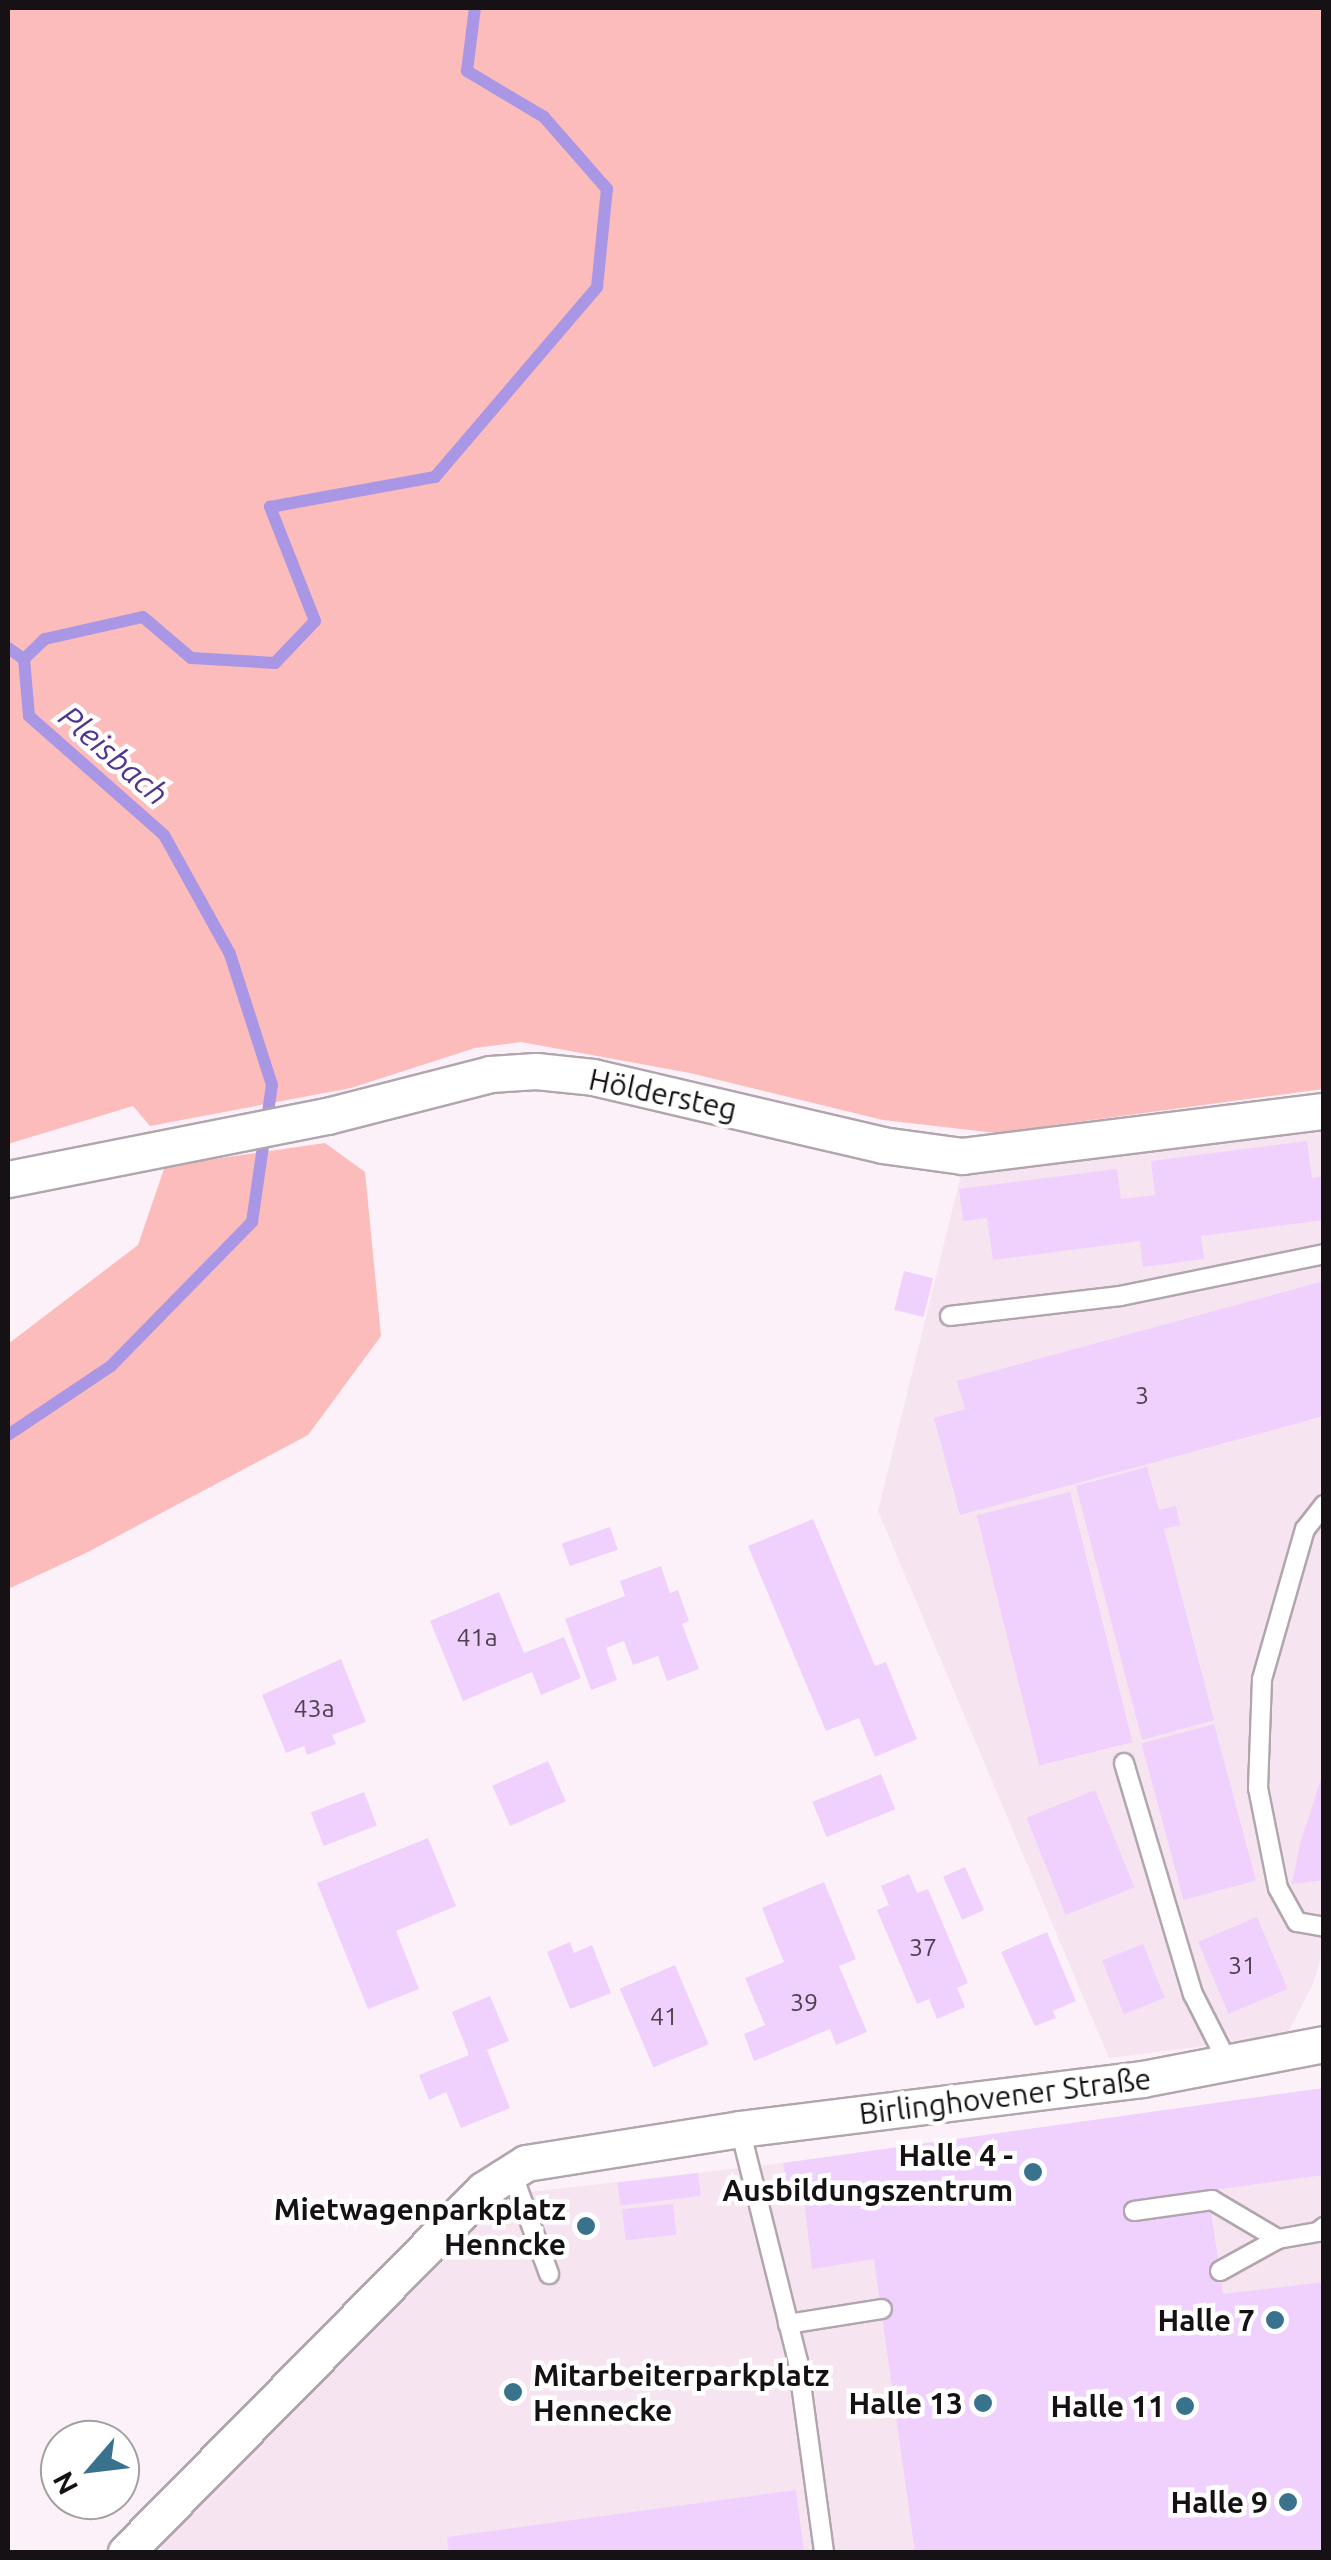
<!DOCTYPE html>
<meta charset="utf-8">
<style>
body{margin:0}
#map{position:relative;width:1331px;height:2560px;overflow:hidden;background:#fdf1f9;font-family:Ubuntu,sans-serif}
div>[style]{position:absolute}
.built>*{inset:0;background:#f6e4f1}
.green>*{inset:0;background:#fcbcbb}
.stream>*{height:12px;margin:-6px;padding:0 6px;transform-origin:6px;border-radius:6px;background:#a997e5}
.building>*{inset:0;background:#f0d1fd;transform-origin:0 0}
.roads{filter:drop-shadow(2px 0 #b1a6ae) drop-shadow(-2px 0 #b1a6ae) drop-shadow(0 2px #b1a6ae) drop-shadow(0 -2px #b1a6ae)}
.lane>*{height:18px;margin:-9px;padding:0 9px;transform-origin:9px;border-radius:9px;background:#fff}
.street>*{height:35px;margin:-17.5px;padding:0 17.5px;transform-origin:17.5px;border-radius:17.5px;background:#fff}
.dots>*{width:28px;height:28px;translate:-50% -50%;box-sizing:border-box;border:5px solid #fff;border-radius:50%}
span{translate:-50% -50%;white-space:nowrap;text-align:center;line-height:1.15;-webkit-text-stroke:9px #fff;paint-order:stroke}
.number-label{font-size:25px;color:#4c414e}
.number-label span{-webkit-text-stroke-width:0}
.street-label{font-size:30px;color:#151114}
.poi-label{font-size:30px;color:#151114;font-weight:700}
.right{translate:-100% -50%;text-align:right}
.left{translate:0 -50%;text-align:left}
.water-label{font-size:32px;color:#523590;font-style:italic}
.frame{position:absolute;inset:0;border:10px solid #151114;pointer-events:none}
.north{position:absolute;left:40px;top:2420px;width:100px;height:100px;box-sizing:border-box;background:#fff;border:2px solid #a1a0a1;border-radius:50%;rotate:242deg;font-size:28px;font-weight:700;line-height:40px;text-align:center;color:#151114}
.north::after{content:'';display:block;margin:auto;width:35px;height:45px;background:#39728c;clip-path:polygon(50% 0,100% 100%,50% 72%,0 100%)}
</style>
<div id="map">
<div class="built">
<div style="clip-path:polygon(1323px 1130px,1324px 1948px,1313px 1984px,1286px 2036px,1109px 2058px,878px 1511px,961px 1175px)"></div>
<div style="clip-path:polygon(1323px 2088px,1323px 2552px,164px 2552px,155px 2537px,458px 2230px,504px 2195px,783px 2163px)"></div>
</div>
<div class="green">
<div style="clip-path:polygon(8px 8px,1323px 8px,1323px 1089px,996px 1133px,883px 1120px,690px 1073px,521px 1042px,475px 1048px,351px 1088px,150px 1126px,133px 1106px,8px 1144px)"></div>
<div style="clip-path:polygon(325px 1143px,365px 1172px,381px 1336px,308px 1435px,86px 1553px,8px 1589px,8px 1344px,138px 1245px,165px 1166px)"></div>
</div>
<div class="stream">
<div style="left:8px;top:648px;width:19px;rotate:35deg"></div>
<div style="left:8px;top:1435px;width:124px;rotate:-33.8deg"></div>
<div style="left:111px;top:1366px;width:202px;rotate:-45.6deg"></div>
<div style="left:252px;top:1222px;width:138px;rotate:-81.7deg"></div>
<div style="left:272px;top:1085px;width:138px;rotate:-107.8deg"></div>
<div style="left:230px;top:954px;width:136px;rotate:-119deg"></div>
<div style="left:164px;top:835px;width:180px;rotate:-138.6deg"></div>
<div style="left:29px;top:716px;width:57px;rotate:-95deg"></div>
<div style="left:24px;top:659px;width:29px;rotate:-44deg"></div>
<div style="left:45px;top:639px;width:100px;rotate:-12.7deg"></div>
<div style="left:143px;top:617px;width:63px;rotate:40.5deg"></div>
<div style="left:191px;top:658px;width:84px;rotate:3.4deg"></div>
<div style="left:275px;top:663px;width:58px;rotate:-46.4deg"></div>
<div style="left:315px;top:621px;width:123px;rotate:-111.5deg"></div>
<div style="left:270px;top:507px;width:168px;rotate:-10.3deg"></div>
<div style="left:435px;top:477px;width:250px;rotate:-49.5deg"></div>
<div style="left:597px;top:287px;width:99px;rotate:-84.2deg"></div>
<div style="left:607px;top:189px;width:96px;rotate:-131.2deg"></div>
<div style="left:544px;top:117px;width:90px;rotate:-149.1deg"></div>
<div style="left:467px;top:71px;width:64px;rotate:-82.8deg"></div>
</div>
<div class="building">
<div style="clip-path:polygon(1307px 1141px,1312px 1178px,1324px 1176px,1324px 1220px,1201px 1236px,1204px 1259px,1143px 1267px,1140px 1241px,993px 1260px,987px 1218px,963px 1221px,959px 1189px,1117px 1169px,1121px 1199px,1155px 1195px,1151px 1161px)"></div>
<div style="left:904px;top:1271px;width:30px;height:40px;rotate:14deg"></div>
<div style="clip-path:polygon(1324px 1281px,1324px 1416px,960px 1515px,934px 1418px,965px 1409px,957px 1381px)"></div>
<div style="clip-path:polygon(1147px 1467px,1159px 1510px,1176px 1506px,1180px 1525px,1164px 1529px,1214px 1720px,1142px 1740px,1076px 1486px)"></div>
<div style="left:1070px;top:1492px;width:258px;height:96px;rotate:76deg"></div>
<div style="clip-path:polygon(813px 1519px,875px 1666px,886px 1662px,917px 1739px,875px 1757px,859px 1718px,826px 1731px,748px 1546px)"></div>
<div style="left:610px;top:1527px;width:24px;height:51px;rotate:71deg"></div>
<div style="clip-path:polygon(661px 1566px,670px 1593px,678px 1590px,689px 1621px,682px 1624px,699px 1669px,667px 1681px,658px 1656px,633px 1665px,624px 1641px,606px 1648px,617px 1680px,591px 1690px,565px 1619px,625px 1596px,620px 1581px)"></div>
<div style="clip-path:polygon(499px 1592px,524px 1653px,564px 1637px,581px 1678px,541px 1695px,532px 1672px,463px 1701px,430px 1621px)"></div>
<div style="clip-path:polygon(341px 1659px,366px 1722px,332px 1735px,336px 1744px,307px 1755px,304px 1746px,286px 1753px,262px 1695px)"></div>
<div style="left:1214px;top:1724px;width:162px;height:75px;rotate:75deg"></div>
<div style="left:548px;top:1761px;width:44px;height:61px;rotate:66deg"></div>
<div style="clip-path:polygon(1323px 1773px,1324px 1880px,1292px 1884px,1300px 1844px)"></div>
<div style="left:881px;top:1774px;width:38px;height:74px;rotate:68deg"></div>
<div style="left:1095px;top:1790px;width:105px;height:74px;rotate:68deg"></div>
<div style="left:364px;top:1792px;width:36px;height:57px;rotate:69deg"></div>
<div style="clip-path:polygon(428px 1838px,456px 1906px,396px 1931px,419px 1989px,368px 2009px,317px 1883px)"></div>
<div style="left:965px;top:1867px;width:47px;height:24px;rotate:66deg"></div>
<div style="clip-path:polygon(909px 1874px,917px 1893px,928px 1889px,968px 1983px,957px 1988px,965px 2007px,937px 2019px,929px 1999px,917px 2004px,877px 1910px,889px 1905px,881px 1886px)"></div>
<div style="clip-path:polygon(824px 1882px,856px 1959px,839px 1966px,867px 2032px,836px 2045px,830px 2029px,754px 2061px,744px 2034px,765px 2025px,745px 1978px,784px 1962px,762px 1908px)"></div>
<div style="left:1257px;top:1917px;width:78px;height:64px;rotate:67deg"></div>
<div style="clip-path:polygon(1047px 1932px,1076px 2001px,1053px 2011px,1056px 2018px,1035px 2026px,1001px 1952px)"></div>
<div style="clip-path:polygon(570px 1942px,574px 1953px,592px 1945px,611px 1993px,570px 2009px,547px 1952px)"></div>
<div style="left:1143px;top:1944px;width:58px;height:44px;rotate:68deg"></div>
<div style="left:675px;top:1965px;width:86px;height:60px;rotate:67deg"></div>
<div style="clip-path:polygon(490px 1996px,509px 2041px,487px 2050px,510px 2108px,461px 2128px,446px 2092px,429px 2100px,419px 2075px,469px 2055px,452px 2012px)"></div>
<div style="clip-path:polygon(1324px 2088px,1324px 2175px,1133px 2201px,1136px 2222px,1211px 2211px,1223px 2294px,1324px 2282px,1324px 2552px,915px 2552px,874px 2259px,812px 2269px,804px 2199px,788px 2201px,783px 2163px)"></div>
<div style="left:698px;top:2173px;width:23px;height:81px;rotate:83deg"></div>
<div style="left:673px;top:2204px;width:31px;height:51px;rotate:84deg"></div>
<div style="clip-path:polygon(796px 2490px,804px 2552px,449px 2552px,447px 2537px)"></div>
</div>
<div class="roads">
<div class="lane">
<div style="left:950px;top:1316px;width:171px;rotate:-6.7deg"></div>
<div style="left:1120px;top:1296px;width:208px;rotate:-11.6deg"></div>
<div style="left:1324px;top:1505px;width:31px;rotate:128deg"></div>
<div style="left:1305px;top:1529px;width:156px;rotate:106deg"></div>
<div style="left:1262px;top:1679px;width:109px;rotate:92.1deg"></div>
<div style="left:1258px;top:1788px;width:102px;rotate:78.7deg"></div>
<div style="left:1278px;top:1888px;width:39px;rotate:61deg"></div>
<div style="left:1297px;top:1922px;width:27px;rotate:10deg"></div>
<div style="left:1124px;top:1763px;width:241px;rotate:73.4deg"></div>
<div style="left:1193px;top:1994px;width:80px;rotate:63.1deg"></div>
<div style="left:740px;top:2129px;width:240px;rotate:76deg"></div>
<div style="left:798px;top:2362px;width:192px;rotate:82.2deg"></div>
<div style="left:511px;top:2170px;width:111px;rotate:69.9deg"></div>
<div style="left:1134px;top:2211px;width:79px;rotate:-8deg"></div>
<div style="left:1212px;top:2200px;width:77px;rotate:30.6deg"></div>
<div style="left:1220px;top:2271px;width:66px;rotate:-28.9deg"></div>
<div style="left:1278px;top:2239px;width:41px;rotate:-9.9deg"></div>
<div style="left:1318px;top:2232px;width:8px;rotate:-40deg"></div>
<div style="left:788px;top:2324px;width:95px;rotate:-9.1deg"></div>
</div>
<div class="street">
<div style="left:8px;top:1179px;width:325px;rotate:-11.2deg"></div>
<div style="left:327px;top:1116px;width:168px;rotate:-14.4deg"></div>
<div style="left:490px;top:1074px;width:46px;rotate:-3.7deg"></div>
<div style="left:536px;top:1071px;width:57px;rotate:6deg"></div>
<div style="left:593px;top:1077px;width:297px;rotate:13.2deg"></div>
<div style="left:882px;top:1145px;width:81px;rotate:7.8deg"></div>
<div style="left:962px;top:1156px;width:365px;rotate:-7.1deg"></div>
<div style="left:126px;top:2552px;width:508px;rotate:-45.4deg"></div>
<div style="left:483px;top:2190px;width:51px;rotate:-32.1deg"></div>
<div style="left:526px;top:2163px;width:217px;rotate:-9deg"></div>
<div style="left:740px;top:2129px;width:405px;rotate:-7.1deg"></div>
<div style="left:1142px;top:2079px;width:185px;rotate:-10.9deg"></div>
</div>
</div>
<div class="dots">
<div style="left:1033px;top:2172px;background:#39728c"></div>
<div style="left:586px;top:2226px;background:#39728c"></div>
<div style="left:1275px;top:2320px;background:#39728c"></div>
<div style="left:513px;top:2392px;background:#39728c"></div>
<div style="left:983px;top:2403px;background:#39728c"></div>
<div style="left:1185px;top:2406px;background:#39728c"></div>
<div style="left:1288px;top:2502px;background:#39728c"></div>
</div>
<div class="number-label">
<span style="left:1142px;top:1395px">3</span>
<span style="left:477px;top:1637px">41a</span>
<span style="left:314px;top:1708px">43a</span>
<span style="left:923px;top:1947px">37</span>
<span style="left:1242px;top:1965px">31</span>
<span style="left:804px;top:2002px">39</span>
<span style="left:664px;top:2016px">41</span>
</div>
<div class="street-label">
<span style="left:663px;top:1094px;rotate:12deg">Höldersteg</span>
<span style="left:1005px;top:2096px;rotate:-7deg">Birlinghovener Straße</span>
</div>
<div class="poi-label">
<span class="right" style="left:1013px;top:2172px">Halle 4 -<br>Ausbildungszentrum</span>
<span class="right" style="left:566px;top:2226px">Mietwagenparkplatz<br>Henncke</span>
<span class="right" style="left:1255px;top:2320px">Halle 7</span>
<span class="left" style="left:533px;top:2392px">Mitarbeiterparkplatz<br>Hennecke</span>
<span class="right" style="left:963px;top:2403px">Halle 13</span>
<span class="right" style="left:1165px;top:2406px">Halle 11</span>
<span class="right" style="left:1268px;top:2502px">Halle 9</span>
</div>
<div class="water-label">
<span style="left:114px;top:755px;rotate:41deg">Pleisbach</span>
</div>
<div class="frame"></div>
<div class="north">N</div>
</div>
